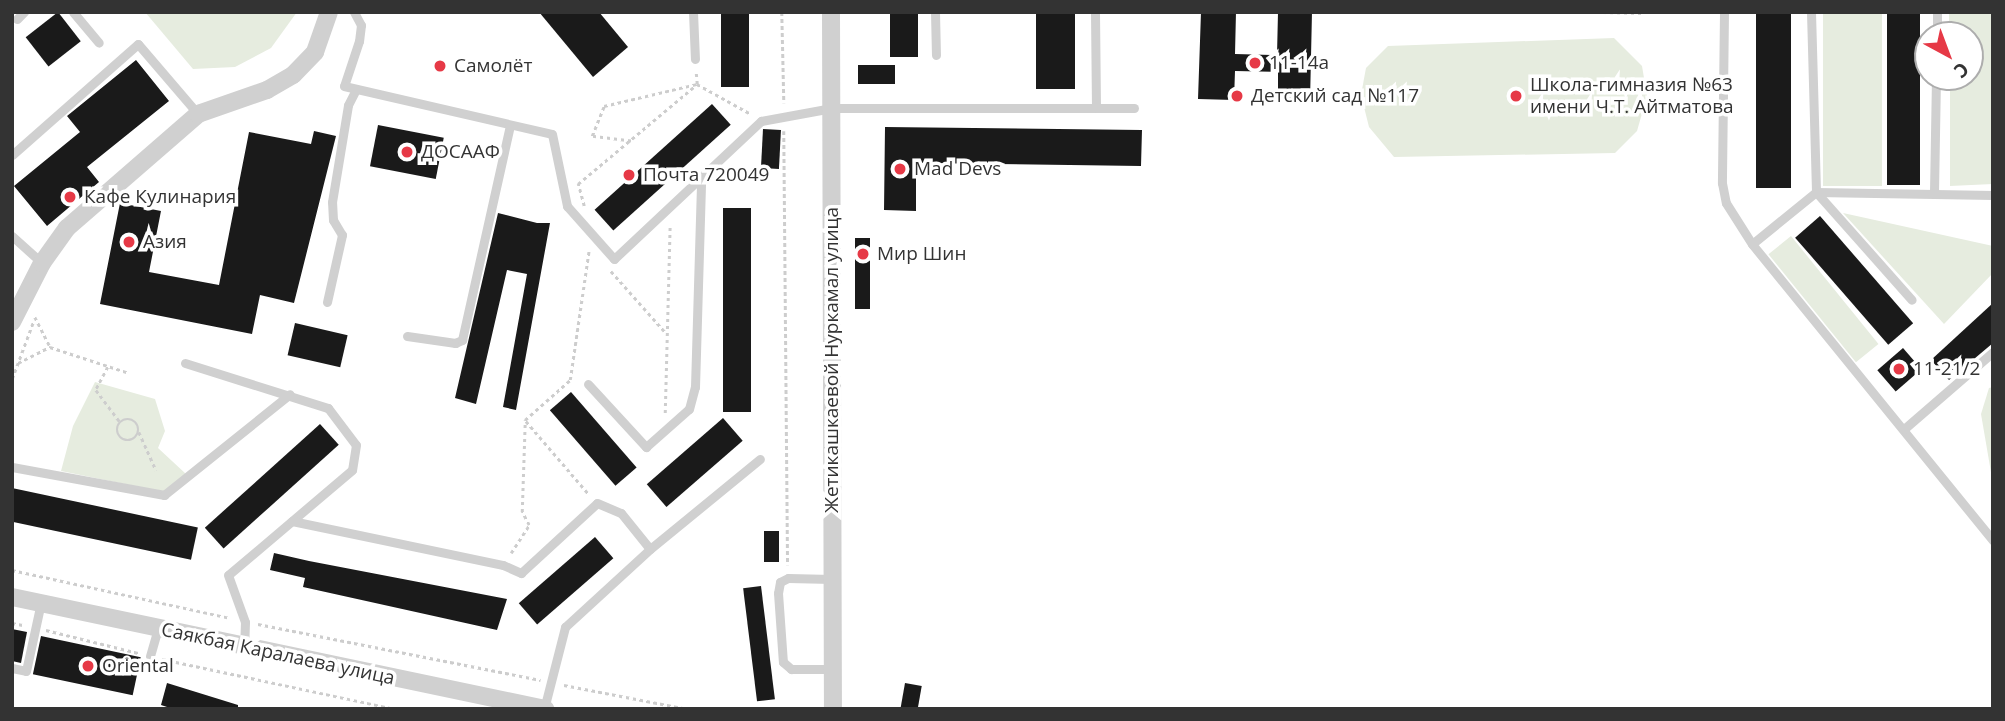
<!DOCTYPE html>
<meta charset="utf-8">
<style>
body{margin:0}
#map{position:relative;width:2005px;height:721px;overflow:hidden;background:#fff;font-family:"Open Sans",sans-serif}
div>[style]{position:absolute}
.green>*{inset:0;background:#e6ecdf;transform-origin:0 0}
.building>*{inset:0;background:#1a1a1a;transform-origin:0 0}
.path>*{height:2.5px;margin-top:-1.25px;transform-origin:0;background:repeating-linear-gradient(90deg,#cdcdcd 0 3.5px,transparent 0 7px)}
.path>.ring{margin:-1.25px;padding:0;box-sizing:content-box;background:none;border:2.5px solid #cdcdcd;border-radius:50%}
.lane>*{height:9px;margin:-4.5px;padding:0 4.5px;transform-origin:4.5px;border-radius:4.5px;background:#d0d0d0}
.street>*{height:18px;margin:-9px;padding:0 9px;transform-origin:9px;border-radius:9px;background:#d0d0d0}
.dots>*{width:19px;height:19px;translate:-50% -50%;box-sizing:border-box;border:4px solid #fff;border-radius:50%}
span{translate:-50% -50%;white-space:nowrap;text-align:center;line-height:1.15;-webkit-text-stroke:7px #fff;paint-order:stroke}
.poi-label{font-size:19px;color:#333}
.left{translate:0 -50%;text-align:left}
.street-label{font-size:19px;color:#333}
.frame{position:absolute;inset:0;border:14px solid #333;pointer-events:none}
.north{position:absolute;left:1914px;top:21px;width:70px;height:70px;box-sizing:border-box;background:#fff;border:2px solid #adadad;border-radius:50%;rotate:139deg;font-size:19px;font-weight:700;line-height:28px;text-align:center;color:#333}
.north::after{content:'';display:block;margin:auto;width:24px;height:32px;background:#e63946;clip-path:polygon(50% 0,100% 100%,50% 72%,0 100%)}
</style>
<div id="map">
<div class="green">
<div style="clip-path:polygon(145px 12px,297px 12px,271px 48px,235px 67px,193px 69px)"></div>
<div style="left:1823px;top:12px;width:59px;height:174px"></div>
<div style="clip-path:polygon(1949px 12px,1993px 12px,1993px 184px,1950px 186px,1950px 77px,1970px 77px,1970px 35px,1949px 35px)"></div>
<div style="clip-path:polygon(1614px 38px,1642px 66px,1647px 96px,1637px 131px,1615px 153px,1394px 157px,1369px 127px,1361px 95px,1366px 68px,1388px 46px)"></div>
<div style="clip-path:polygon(1843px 213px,1993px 246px,1993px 273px,1944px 324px)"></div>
<div style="left:1791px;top:236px;width:139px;height:29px;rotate:51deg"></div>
<div style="clip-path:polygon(95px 382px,155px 399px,165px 431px,158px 448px,186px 474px,164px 492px,61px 471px,73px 426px)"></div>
<div style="clip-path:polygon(1993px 387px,1993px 484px,1981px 414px,1989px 388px)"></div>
</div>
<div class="building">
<div style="left:58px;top:12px;width:37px;height:41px;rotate:52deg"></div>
<div style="clip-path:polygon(539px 12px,599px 12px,628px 47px,593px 77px)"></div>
<div style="left:721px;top:12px;width:28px;height:75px"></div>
<div style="left:890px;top:12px;width:28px;height:45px"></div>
<div style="left:1036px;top:12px;width:39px;height:77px"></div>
<div style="clip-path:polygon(1201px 12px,1236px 12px,1235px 54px,1277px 55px,1278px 12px,1312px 12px,1310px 102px,1278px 102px,1278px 72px,1235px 71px,1234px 100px,1198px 99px)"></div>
<div style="left:1756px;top:12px;width:35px;height:176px"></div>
<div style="left:1887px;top:12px;width:33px;height:173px"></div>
<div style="clip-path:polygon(136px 60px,169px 101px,87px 167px,99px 182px,47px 226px,14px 186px,80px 132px,67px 116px)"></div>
<div style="left:858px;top:65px;width:37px;height:19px"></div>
<div style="left:712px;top:104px;width:28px;height:158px;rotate:48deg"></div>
<div style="left:378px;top:125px;width:67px;height:42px;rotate:11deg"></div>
<div style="clip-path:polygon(885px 127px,1142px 130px,1141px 166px,916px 163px,916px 211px,884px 210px)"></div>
<div style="left:763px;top:129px;width:18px;height:39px;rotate:3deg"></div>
<div style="clip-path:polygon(314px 131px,336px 136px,294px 303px,260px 295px,252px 334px,100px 304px,120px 203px,161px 211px,149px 272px,219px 285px,249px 132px,311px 144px)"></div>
<div style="left:751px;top:208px;width:204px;height:28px;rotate:90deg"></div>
<div style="clip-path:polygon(498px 213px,537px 223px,550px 223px,516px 410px,503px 407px,527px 274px,507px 270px,476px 404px,455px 398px)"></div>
<div style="left:1820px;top:216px;width:142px;height:33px;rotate:49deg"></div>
<div style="left:855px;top:238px;width:15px;height:71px"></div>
<div style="clip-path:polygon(1993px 303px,1993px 343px,1949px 380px,1931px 360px)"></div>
<div style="left:295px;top:323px;width:54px;height:33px;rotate:13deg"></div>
<div style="left:1903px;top:348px;width:28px;height:34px;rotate:49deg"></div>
<div style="left:571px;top:392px;width:100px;height:28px;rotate:49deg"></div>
<div style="left:723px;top:418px;width:30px;height:101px;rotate:49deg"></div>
<div style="left:320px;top:424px;width:28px;height:155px;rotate:48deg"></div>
<div style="left:12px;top:488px;width:190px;height:33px;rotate:12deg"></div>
<div style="left:764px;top:531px;width:15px;height:31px"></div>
<div style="left:595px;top:537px;width:28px;height:101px;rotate:49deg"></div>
<div style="clip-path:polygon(274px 553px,309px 561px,507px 599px,497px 630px,303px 587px,305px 578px,270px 570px)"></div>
<div style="left:761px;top:586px;width:114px;height:18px;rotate:83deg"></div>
<div style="clip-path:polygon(12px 629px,27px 632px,21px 663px,12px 661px)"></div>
<div style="left:41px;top:636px;width:102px;height:39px;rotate:12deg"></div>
<div style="clip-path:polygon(167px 683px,238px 705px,238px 709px,173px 709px,161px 705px)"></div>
<div style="left:905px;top:683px;width:17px;height:26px;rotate:10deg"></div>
</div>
<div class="path">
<div style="left:782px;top:12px;width:91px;rotate:88.7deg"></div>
<div style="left:1603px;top:12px;width:40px;rotate:1.4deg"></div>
<div style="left:784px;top:131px;width:434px;rotate:89.5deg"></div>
<div style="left:631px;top:141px;width:39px;rotate:-173deg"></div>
<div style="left:592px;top:136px;width:32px;rotate:-68deg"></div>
<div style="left:604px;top:106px;width:96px;rotate:-13.3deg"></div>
<div style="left:697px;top:84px;width:60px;rotate:29.1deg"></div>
<div style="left:584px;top:206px;width:23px;rotate:-105deg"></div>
<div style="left:578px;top:184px;width:155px;rotate:-40deg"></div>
<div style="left:697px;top:84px;width:12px;rotate:-95deg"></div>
<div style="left:611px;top:271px;width:84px;rotate:48.4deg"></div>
<div style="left:35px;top:317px;width:34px;rotate:63deg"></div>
<div style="left:50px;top:347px;width:83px;rotate:18.2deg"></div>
<div style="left:18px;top:363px;width:36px;rotate:-27deg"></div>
<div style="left:108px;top:367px;width:26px;rotate:118deg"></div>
<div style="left:96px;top:390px;width:40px;rotate:53deg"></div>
<div style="left:12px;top:379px;width:63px;rotate:-69.6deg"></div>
<div style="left:665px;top:413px;width:189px;rotate:-88.5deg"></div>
<div class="ring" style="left:117px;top:419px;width:19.5px;height:19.5px"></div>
<div style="left:526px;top:421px;width:95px;rotate:49.3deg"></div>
<div style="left:139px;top:432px;width:42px;rotate:65.9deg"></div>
<div style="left:511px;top:553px;width:33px;rotate:-57deg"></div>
<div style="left:529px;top:525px;width:15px;rotate:-118deg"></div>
<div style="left:522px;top:512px;width:92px;rotate:-88.1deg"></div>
<div style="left:525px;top:420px;width:60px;rotate:-41.6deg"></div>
<div style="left:570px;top:380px;width:131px;rotate:-81.7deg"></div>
<div style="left:12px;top:570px;width:224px;rotate:12.4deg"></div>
<div style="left:12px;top:623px;width:11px;rotate:10deg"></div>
<div style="left:258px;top:624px;width:288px;rotate:11.2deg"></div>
<div style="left:46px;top:630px;width:95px;rotate:14deg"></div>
<div style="left:162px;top:659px;width:238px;rotate:12.1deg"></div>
<div style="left:564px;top:685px;width:126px;rotate:11deg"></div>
</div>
<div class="lane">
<div style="left:73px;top:12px;width:40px;rotate:50deg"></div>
<div style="left:354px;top:12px;width:15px;rotate:62deg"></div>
<div style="left:361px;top:25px;width:16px;rotate:97deg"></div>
<div style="left:359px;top:41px;width:47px;rotate:108.4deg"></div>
<div style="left:344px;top:86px;width:213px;rotate:13deg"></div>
<div style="left:552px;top:134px;width:74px;rotate:78.2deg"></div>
<div style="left:567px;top:206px;width:71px;rotate:48.4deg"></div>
<div style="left:614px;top:259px;width:202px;rotate:-43.2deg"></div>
<div style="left:761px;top:121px;width:72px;rotate:-10.4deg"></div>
<div style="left:832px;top:108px;width:264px"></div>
<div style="left:1096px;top:108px;width:96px;rotate:-90.6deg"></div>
<div style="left:693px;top:12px;width:47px;rotate:87.6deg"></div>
<div style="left:935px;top:12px;width:43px;rotate:88.7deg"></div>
<div style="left:1724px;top:12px;width:171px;rotate:90.7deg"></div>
<div style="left:1722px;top:183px;width:20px;rotate:79deg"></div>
<div style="left:1726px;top:203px;width:49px;rotate:57.6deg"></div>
<div style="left:1811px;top:12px;width:180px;rotate:88.4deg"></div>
<div style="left:1816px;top:192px;width:144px;rotate:48.4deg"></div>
<div style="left:17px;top:19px;width:10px;rotate:-45deg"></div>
<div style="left:1937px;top:35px;width:23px;rotate:-90deg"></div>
<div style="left:1096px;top:108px;width:38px"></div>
<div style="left:12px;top:155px;width:168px;rotate:-41.4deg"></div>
<div style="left:138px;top:44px;width:92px;rotate:49.4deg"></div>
<div style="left:1934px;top:192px;width:115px;rotate:-89deg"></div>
<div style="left:1993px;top:195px;width:177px;rotate:-179deg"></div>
<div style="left:1816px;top:192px;width:82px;rotate:140.9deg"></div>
<div style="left:1752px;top:244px;width:382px;rotate:50.9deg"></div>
<div style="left:12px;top:236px;width:40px;rotate:42deg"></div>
<div style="left:327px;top:302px;width:69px;rotate:-77.4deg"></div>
<div style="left:342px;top:235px;width:17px;rotate:-121deg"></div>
<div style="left:333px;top:220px;width:18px;rotate:-93deg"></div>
<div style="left:332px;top:202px;width:98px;rotate:-80.6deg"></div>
<div style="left:348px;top:105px;width:18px;rotate:-63deg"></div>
<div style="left:407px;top:336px;width:49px;rotate:8.3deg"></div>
<div style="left:455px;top:343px;width:8px;rotate:-23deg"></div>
<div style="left:462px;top:340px;width:220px;rotate:-77.4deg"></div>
<div style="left:185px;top:363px;width:150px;rotate:17.5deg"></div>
<div style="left:328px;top:408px;width:46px;rotate:52.9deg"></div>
<div style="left:356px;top:445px;width:25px;rotate:99deg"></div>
<div style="left:352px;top:470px;width:162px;rotate:139.7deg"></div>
<div style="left:228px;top:575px;width:50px;rotate:70.1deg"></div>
<div style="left:245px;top:622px;width:24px;rotate:92deg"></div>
<div style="left:588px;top:384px;width:86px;rotate:47.4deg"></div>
<div style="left:646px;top:447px;width:57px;rotate:-41.5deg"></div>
<div style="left:689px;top:409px;width:23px;rotate:-75deg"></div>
<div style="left:695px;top:387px;width:208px;rotate:-88.3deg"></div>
<div style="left:1904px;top:429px;width:118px;rotate:-40.9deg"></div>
<div style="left:12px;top:467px;width:155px;rotate:10.4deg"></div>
<div style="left:164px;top:495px;width:161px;rotate:-38.7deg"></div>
<div style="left:292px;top:521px;width:216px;rotate:11.8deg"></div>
<div style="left:503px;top:565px;width:20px;rotate:24deg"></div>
<div style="left:521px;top:573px;width:103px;rotate:-42.6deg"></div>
<div style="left:597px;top:503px;width:26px;rotate:23deg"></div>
<div style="left:621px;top:513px;width:46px;rotate:51.1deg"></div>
<div style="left:832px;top:579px;width:44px;rotate:-178.7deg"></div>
<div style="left:788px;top:578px;width:9px;rotate:153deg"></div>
<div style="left:780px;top:582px;width:11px;rotate:100deg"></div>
<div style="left:778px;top:593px;width:69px;rotate:85.9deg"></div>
<div style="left:783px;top:662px;width:11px;rotate:41deg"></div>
<div style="left:791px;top:669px;width:42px"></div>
<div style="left:150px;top:656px;width:29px;rotate:-74deg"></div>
<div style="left:12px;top:668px;width:14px;rotate:12deg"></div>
<div style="left:26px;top:671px;width:71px;rotate:-77.7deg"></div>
<div style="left:544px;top:709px;width:85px;rotate:-75.6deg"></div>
<div style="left:565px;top:627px;width:115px;rotate:-42.5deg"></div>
<div style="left:650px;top:549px;width:142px;rotate:-39.3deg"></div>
</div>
<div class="street">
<div style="left:831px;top:12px;width:697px;rotate:89.84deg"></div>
<div style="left:12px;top:322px;width:66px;rotate:-63deg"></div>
<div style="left:42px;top:263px;width:43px;rotate:-54.5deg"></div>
<div style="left:67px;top:228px;width:174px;rotate:-41deg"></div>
<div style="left:198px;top:114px;width:73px;rotate:-19.2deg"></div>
<div style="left:267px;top:90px;width:30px;rotate:-30deg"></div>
<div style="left:293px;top:75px;width:32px;rotate:-46deg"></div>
<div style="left:315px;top:52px;width:42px;rotate:-70.7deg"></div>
<div style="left:12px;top:597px;width:545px;rotate:11.87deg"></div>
</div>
<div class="dots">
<div style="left:1255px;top:63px;background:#e63946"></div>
<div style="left:440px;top:66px;background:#e63946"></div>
<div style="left:1237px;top:96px;background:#e63946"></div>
<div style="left:1516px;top:96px;background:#e63946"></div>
<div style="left:407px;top:152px;background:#e63946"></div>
<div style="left:900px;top:169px;background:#e63946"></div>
<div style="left:629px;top:175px;background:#e63946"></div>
<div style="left:70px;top:197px;background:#e63946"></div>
<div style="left:129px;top:242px;background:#e63946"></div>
<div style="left:863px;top:254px;background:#e63946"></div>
<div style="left:1899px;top:369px;background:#e63946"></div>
<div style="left:88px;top:666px;background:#e63946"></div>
</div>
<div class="poi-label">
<span class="left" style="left:1269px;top:63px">11-14а</span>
<span class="left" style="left:454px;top:66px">Самолёт</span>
<span class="left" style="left:1530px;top:96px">Школа-гимназия №63<br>имени Ч.Т. Айтматова</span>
<span class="left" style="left:1251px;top:96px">Детский сад №117</span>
<span class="left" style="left:421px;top:152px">ДОСААФ</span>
<span class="left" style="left:914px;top:169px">Mad Devs</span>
<span class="left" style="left:643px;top:175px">Почта 720049</span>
<span class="left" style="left:84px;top:197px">Кафе Кулинария</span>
<span class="left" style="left:143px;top:242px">Азия</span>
<span class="left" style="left:877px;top:254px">Мир Шин</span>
<span class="left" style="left:1913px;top:369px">11-21/2</span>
<span class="left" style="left:102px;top:666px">Oriental</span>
</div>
<div class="street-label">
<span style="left:832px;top:360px;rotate:-90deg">Жетикашкаевой Нуркамал улица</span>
<span style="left:278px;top:654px;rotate:12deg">Саякбая Каралаева улица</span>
</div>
<div class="frame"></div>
<div class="north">С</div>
</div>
